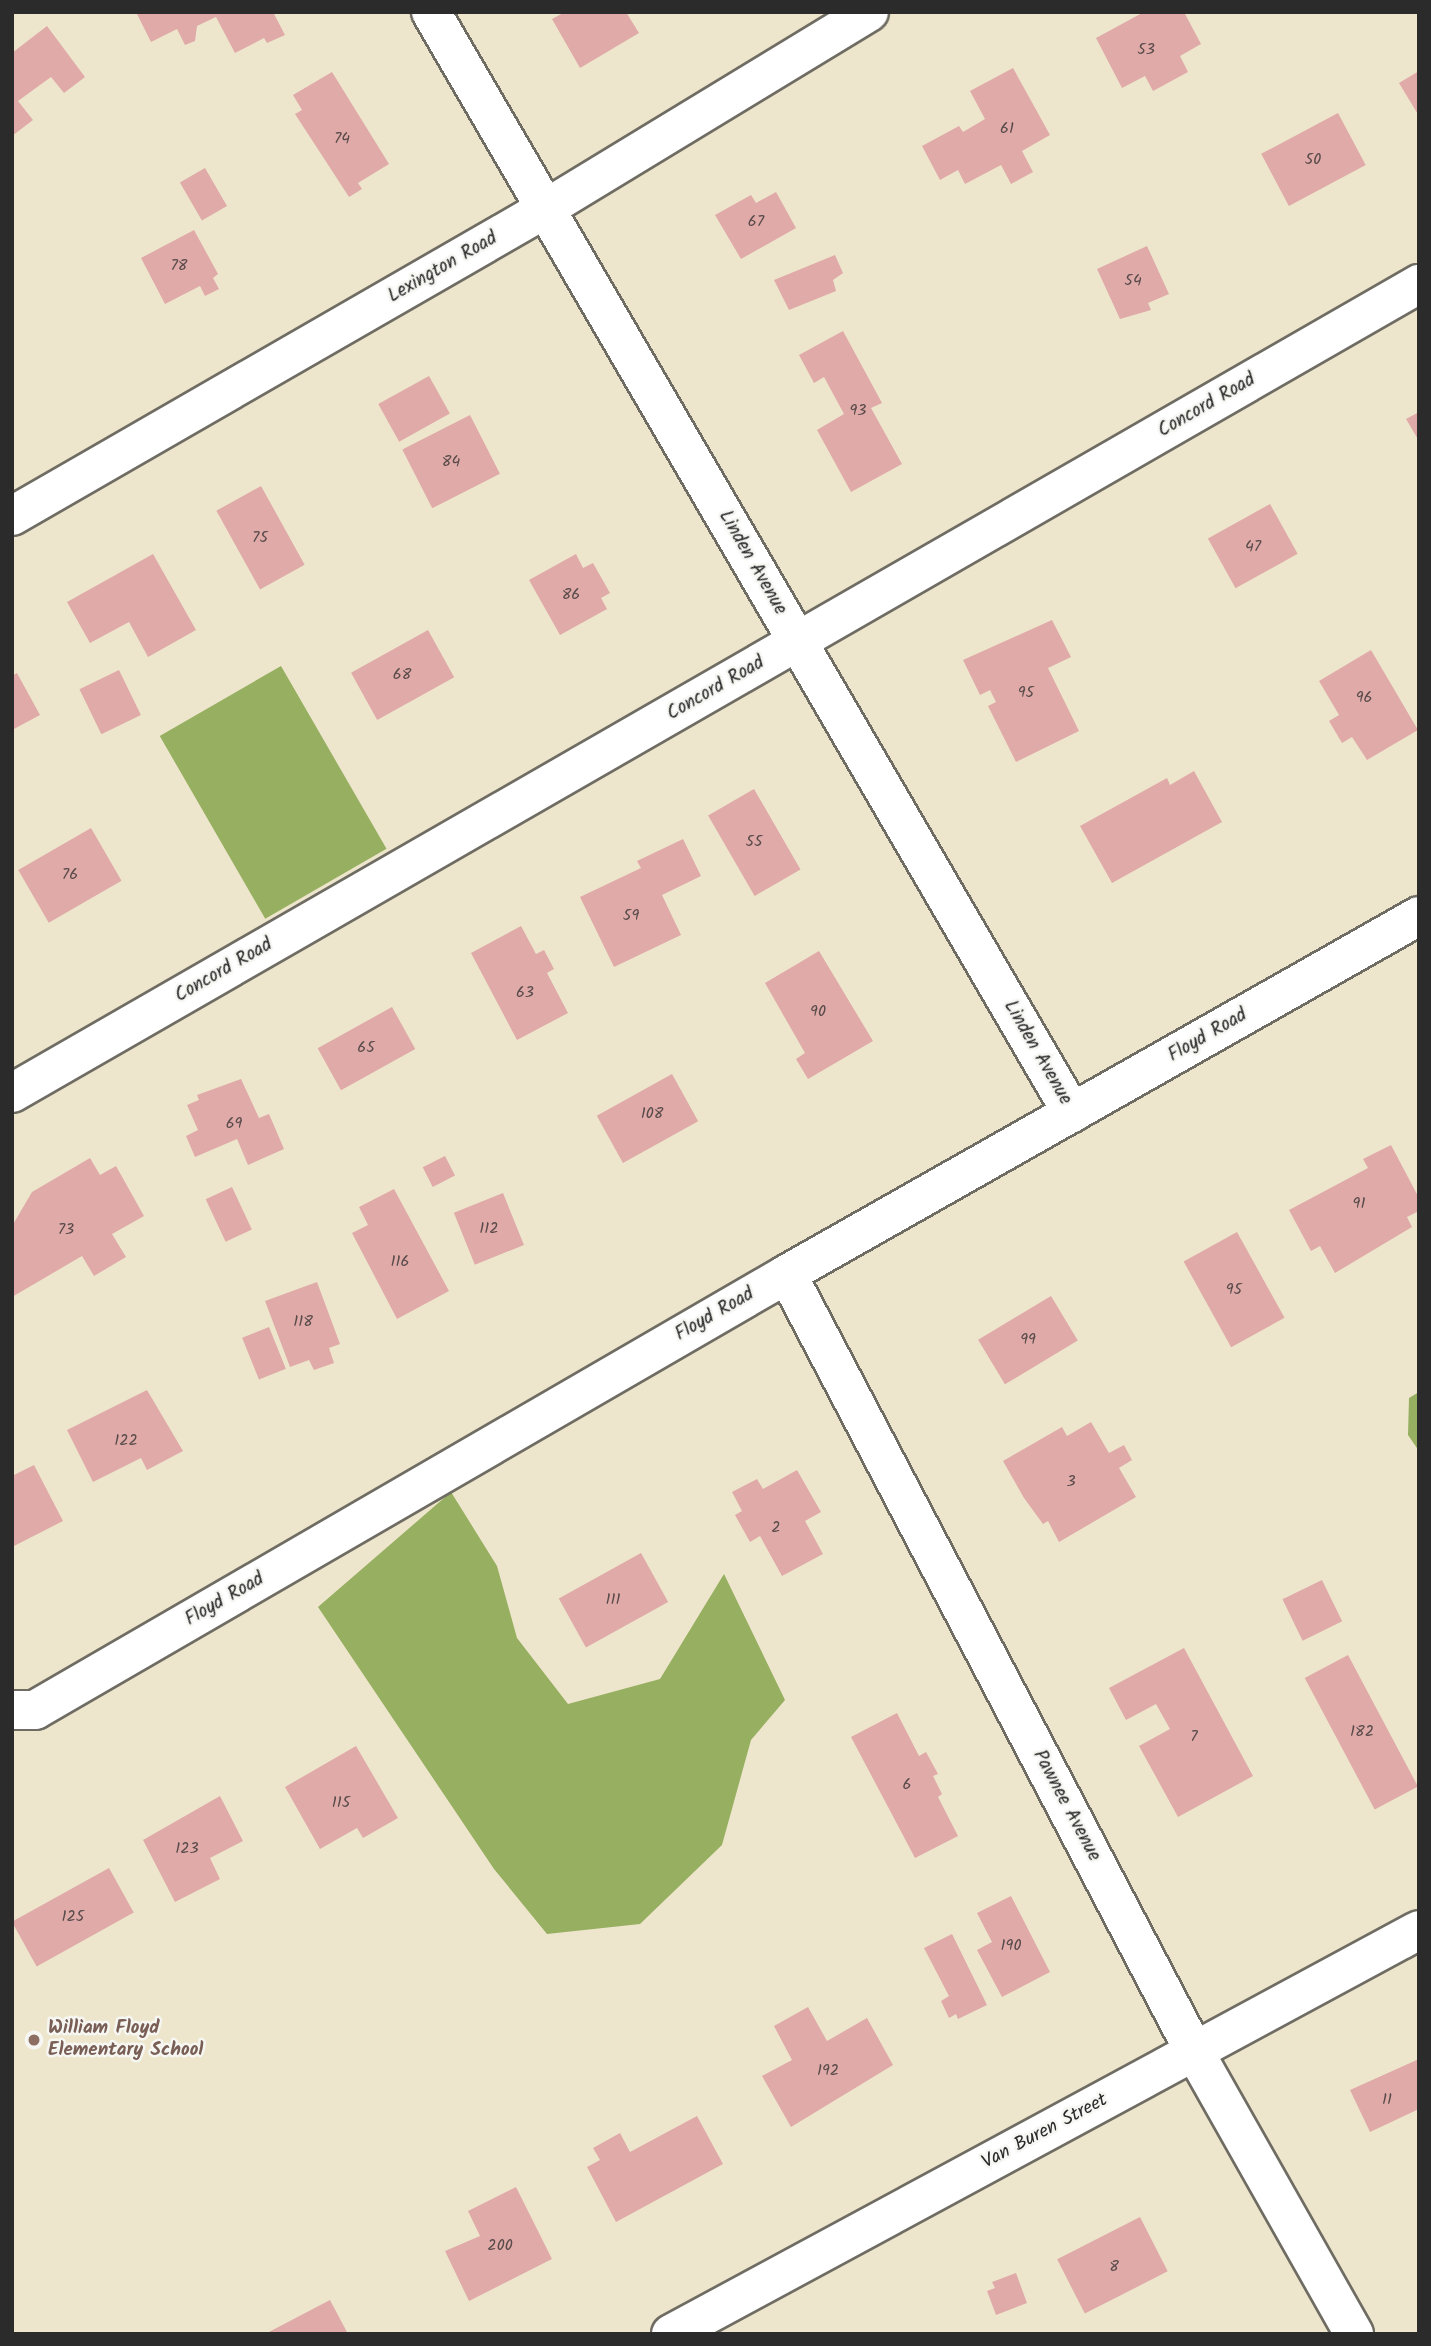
<!DOCTYPE html>
<style>
body{margin:0}
#map{position:relative;width:1431px;height:2346px;overflow:hidden;background:#eee6cc;font-family:Kalam,sans-serif}
div>[style]{position:absolute}
.forest>*{inset:0;background:#96af60;transform-origin:0 0}
.building>*{inset:0;background:#dfaaa8;transform-origin:0 0}
.roads{filter:drop-shadow(2px 0 #6f6c63) drop-shadow(-2px 0 #6f6c63) drop-shadow(0 2px #6f6c63) drop-shadow(0 -2px #6f6c63)}
.minor>*{height:38px;margin:-19px;padding:0 19px;transform-origin:19px;border-radius:19px;background:#fff}
.dots>*{width:19px;height:19px;translate:-50% -50%;box-sizing:border-box;border:4px solid #f6f6f2;border-radius:50%}
span{translate:-50% -50%;white-space:nowrap;text-align:center;line-height:1.15;-webkit-text-stroke:5px #f6f6f2;paint-order:stroke}
.number-label{font-size:16px;color:#584b4a}
.number-label span{-webkit-text-stroke-width:0}
.street-label{font-size:19px;color:#2b2b2b}
.education-label{font-size:19px;color:#785e54;font-weight:700}
.left{translate:0 -50%;text-align:left}
.frame{position:absolute;inset:0;border:14px solid #2b2b2b;pointer-events:none}
</style>
<div id="map">
<div class="forest">
<div style="left:281px;top:666px;width:211px;height:140px;rotate:60deg"></div>
<div style="clip-path:polygon(1419px 1392px,1419px 1451px,1408px 1435px,1409px 1398px)"></div>
<div style="clip-path:polygon(451px 1492px,497px 1566px,517px 1638px,568px 1704px,660px 1679px,724px 1574px,785px 1700px,751px 1740px,722px 1845px,640px 1924px,547px 1934px,494px 1869px,318px 1607px)"></div>
</div>
<div class="building">
<div style="clip-path:polygon(136px 12px,273px 12px,285px 35px,267px 43px,264px 38px,235px 53px,216px 17px,197px 26px,195px 41px,185px 45px,177px 29px,151px 42px)"></div>
<div style="clip-path:polygon(565px 12px,626px 12px,639px 33px,580px 68px,552px 19px)"></div>
<div style="clip-path:polygon(1144px 12px,1184px 12px,1201px 44px,1180px 56px,1188px 72px,1153px 91px,1145px 76px,1122px 88px,1096px 38px)"></div>
<div style="clip-path:polygon(47px 26px,85px 77px,64px 93px,51px 77px,18px 101px,33px 120px,12px 136px,12px 53px)"></div>
<div style="clip-path:polygon(1013px 68px,1050px 135px,1022px 151px,1033px 172px,1011px 184px,1001px 165px,965px 184px,958px 170px,940px 180px,922px 146px,959px 126px,963px 132px,985px 119px,970px 91px)"></div>
<div style="clip-path:polygon(1419px 71px,1419px 116px,1399px 83px)"></div>
<div style="clip-path:polygon(332px 72px,389px 164px,358px 183px,362px 189px,349px 197px,295px 114px,302px 110px,293px 95px)"></div>
<div style="left:1338px;top:113px;width:59px;height:87px;rotate:62deg"></div>
<div style="left:205px;top:168px;width:44px;height:29px;rotate:60deg"></div>
<div style="clip-path:polygon(776px 192px,796px 228px,741px 259px,715px 215px,751px 195px,756px 203px)"></div>
<div style="clip-path:polygon(194px 230px,218px 274px,213px 278px,219px 289px,205px 296px,200px 286px,165px 304px,141px 258px)"></div>
<div style="clip-path:polygon(1147px 246px,1169px 294px,1148px 303px,1151px 310px,1120px 319px,1097px 269px)"></div>
<div style="clip-path:polygon(835px 255px,843px 273px,833px 280px,836px 291px,789px 310px,774px 280px)"></div>
<div style="clip-path:polygon(843px 331px,882px 403px,871px 408px,902px 464px,851px 492px,817px 430px,844px 414px,824px 377px,814px 383px,799px 355px)"></div>
<div style="left:429px;top:376px;width:43px;height:58px;rotate:61deg"></div>
<div style="clip-path:polygon(1419px 412px,1419px 441px,1406px 419px)"></div>
<div style="left:470px;top:415px;width:66px;height:76px;rotate:63deg"></div>
<div style="left:261px;top:486px;width:90px;height:51px;rotate:61deg"></div>
<div style="left:1270px;top:504px;width:57px;height:71px;rotate:61deg"></div>
<div style="clip-path:polygon(153px 554px,196px 630px,148px 657px,129px 622px,90px 643px,67px 602px)"></div>
<div style="clip-path:polygon(576px 554px,583px 568px,593px 563px,610px 593px,601px 598px,607px 609px,560px 635px,529px 580px)"></div>
<div style="clip-path:polygon(1052px 620px,1071px 657px,1048px 668px,1079px 731px,1016px 762px,988px 706px,996px 702px,990px 690px,980px 695px,963px 660px)"></div>
<div style="left:428px;top:630px;width:54px;height:88px;rotate:61deg"></div>
<div style="clip-path:polygon(1371px 650px,1418px 730px,1367px 760px,1352px 737px,1342px 743px,1329px 721px,1339px 715px,1319px 681px)"></div>
<div style="left:119px;top:670px;width:50px;height:44px;rotate:64deg"></div>
<div style="clip-path:polygon(17px 673px,40px 715px,12px 730px,12px 676px)"></div>
<div style="clip-path:polygon(1194px 771px,1222px 822px,1112px 883px,1080px 826px,1167px 778px,1170px 785px)"></div>
<div style="left:754px;top:789px;width:93px;height:53px;rotate:60deg"></div>
<div style="left:91px;top:828px;width:61px;height:84px;rotate:60deg"></div>
<div style="clip-path:polygon(683px 839px,701px 876px,662px 895px,681px 935px,614px 967px,580px 897px,641px 868px,637px 861px)"></div>
<div style="clip-path:polygon(521px 926px,536px 954px,544px 950px,554px 969px,547px 973px,568px 1013px,517px 1040px,471px 953px)"></div>
<div style="clip-path:polygon(819px 951px,873px 1041px,808px 1079px,796px 1059px,805px 1053px,765px 983px)"></div>
<div style="left:392px;top:1007px;width:48px;height:85px;rotate:61deg"></div>
<div style="left:672px;top:1074px;width:54px;height:86px;rotate:61deg"></div>
<div style="clip-path:polygon(241px 1079px,259px 1118px,269px 1114px,284px 1149px,248px 1165px,237px 1139px,195px 1157px,186px 1136px,198px 1130px,187px 1105px,199px 1100px,197px 1095px)"></div>
<div style="clip-path:polygon(1391px 1145px,1419px 1198px,1419px 1211px,1407px 1217px,1412px 1227px,1335px 1273px,1320px 1246px,1311px 1251px,1289px 1210px,1368px 1168px,1363px 1159px)"></div>
<div style="left:445px;top:1156px;width:22px;height:25px;rotate:63deg"></div>
<div style="clip-path:polygon(90px 1158px,100px 1175px,116px 1166px,144px 1216px,112px 1234px,126px 1257px,94px 1276px,82px 1256px,12px 1297px,12px 1226px,32px 1192px)"></div>
<div style="left:232px;top:1187px;width:47px;height:29px;rotate:65deg"></div>
<div style="clip-path:polygon(394px 1189px,449px 1291px,397px 1319px,352px 1233px,368px 1225px,359px 1207px)"></div>
<div style="left:503px;top:1193px;width:56px;height:53px;rotate:68deg"></div>
<div style="left:1237px;top:1232px;width:98px;height:61px;rotate:61deg"></div>
<div style="clip-path:polygon(317px 1282px,340px 1344px,329px 1348px,334px 1363px,314px 1370px,309px 1360px,290px 1367px,265px 1301px)"></div>
<div style="left:1051px;top:1296px;width:52px;height:85px;rotate:59deg"></div>
<div style="left:269px;top:1327px;width:45px;height:29px;rotate:68deg"></div>
<div style="clip-path:polygon(147px 1390px,183px 1451px,147px 1470px,141px 1458px,93px 1482px,67px 1430px)"></div>
<div style="clip-path:polygon(1091px 1422px,1109px 1453px,1124px 1445px,1132px 1460px,1119px 1468px,1136px 1497px,1059px 1542px,1048px 1521px,1043px 1524px,1024px 1498px,1003px 1461px,1062px 1427px,1067px 1436px)"></div>
<div style="clip-path:polygon(34px 1465px,63px 1521px,12px 1547px,12px 1476px)"></div>
<div style="clip-path:polygon(797px 1470px,821px 1512px,805px 1521px,823px 1554px,782px 1576px,760px 1536px,750px 1542px,735px 1515px,742px 1511px,732px 1492px,757px 1479px,763px 1489px)"></div>
<div style="left:641px;top:1553px;width:56px;height:94px;rotate:61deg"></div>
<div style="left:1322px;top:1580px;width:46px;height:44px;rotate:64deg"></div>
<div style="clip-path:polygon(1184px 1648px,1253px 1776px,1178px 1817px,1139px 1746px,1170px 1729px,1156px 1704px,1126px 1720px,1109px 1688px)"></div>
<div style="left:1348px;top:1655px;width:149px;height:49px;rotate:62deg"></div>
<div style="clip-path:polygon(897px 1713px,919px 1756px,926px 1752px,938px 1774px,933px 1776px,942px 1794px,938px 1797px,958px 1836px,915px 1858px,851px 1737px)"></div>
<div style="clip-path:polygon(356px 1746px,398px 1818px,363px 1838px,357px 1828px,320px 1849px,285px 1787px)"></div>
<div style="clip-path:polygon(220px 1796px,243px 1841px,210px 1858px,220px 1879px,175px 1902px,143px 1840px)"></div>
<div style="left:109px;top:1868px;width:51px;height:111px;rotate:61deg"></div>
<div style="clip-path:polygon(1011px 1896px,1050px 1972px,1002px 1997px,977px 1950px,992px 1942px,977px 1913px)"></div>
<div style="clip-path:polygon(952px 1934px,987px 2005px,958px 2019px,956px 2014px,949px 2018px,941px 2001px,949px 1996px,924px 1948px)"></div>
<div style="clip-path:polygon(808px 2007px,827px 2041px,867px 2018px,893px 2065px,791px 2127px,762px 2076px,792px 2060px,774px 2026px)"></div>
<div style="clip-path:polygon(1419px 2059px,1419px 2109px,1370px 2132px,1350px 2090px)"></div>
<div style="clip-path:polygon(697px 2116px,723px 2164px,616px 2222px,587px 2167px,600px 2160px,593px 2148px,620px 2133px,630px 2152px)"></div>
<div style="clip-path:polygon(516px 2187px,552px 2259px,469px 2301px,445px 2251px,480px 2236px,468px 2211px)"></div>
<div style="left:1140px;top:2217px;width:61px;height:93px;rotate:63deg"></div>
<div style="clip-path:polygon(1016px 2273px,1027px 2303px,996px 2315px,987px 2291px,995px 2288px,992px 2282px)"></div>
<div style="clip-path:polygon(330px 2300px,348px 2334px,265px 2334px)"></div>
</div>
<div class="roads">
<div class="minor">
<div style="left:431px;top:12px;width:1274px;rotate:59.79deg"></div>
<div style="left:12px;top:516px;width:615px;rotate:-29.94deg"></div>
<div style="left:545px;top:209px;width:379px;rotate:-31.3deg"></div>
<div style="left:12px;top:1093px;width:1623px;rotate:-29.9deg"></div>
<div style="left:787px;top:1274px;width:877px;rotate:62.35deg"></div>
<div style="left:1194px;top:2051px;width:325px;rotate:60.5deg"></div>
<div style="left:12px;top:1710px;width:23px"></div>
<div style="left:35px;top:1710px;width:869px;rotate:-30.1deg"></div>
<div style="left:787px;top:1274px;width:726px;rotate:-29.53deg"></div>
<div style="left:671px;top:2334px;width:850px;rotate:-28.37deg"></div>
</div>
</div>
<div class="dots">
<div style="left:34px;top:2040px;background:#8d6e63"></div>
</div>
<div class="number-label">
<span style="left:1146px;top:50px">53</span>
<span style="left:1007px;top:129px">61</span>
<span style="left:342px;top:139px">74</span>
<span style="left:1313px;top:160px">50</span>
<span style="left:756px;top:222px">67</span>
<span style="left:179px;top:266px">78</span>
<span style="left:1133px;top:281px">54</span>
<span style="left:858px;top:411px">93</span>
<span style="left:451px;top:462px">84</span>
<span style="left:260px;top:538px">75</span>
<span style="left:1253px;top:547px">47</span>
<span style="left:571px;top:595px">86</span>
<span style="left:402px;top:675px">68</span>
<span style="left:1026px;top:693px">95</span>
<span style="left:1364px;top:698px">96</span>
<span style="left:754px;top:842px">55</span>
<span style="left:70px;top:875px">76</span>
<span style="left:631px;top:916px">59</span>
<span style="left:525px;top:993px">63</span>
<span style="left:818px;top:1012px">90</span>
<span style="left:366px;top:1048px">65</span>
<span style="left:652px;top:1114px">108</span>
<span style="left:234px;top:1124px">69</span>
<span style="left:1359px;top:1204px">91</span>
<span style="left:489px;top:1229px">112</span>
<span style="left:66px;top:1230px">73</span>
<span style="left:400px;top:1262px">116</span>
<span style="left:1234px;top:1290px">95</span>
<span style="left:303px;top:1322px">118</span>
<span style="left:1028px;top:1340px">99</span>
<span style="left:126px;top:1441px">122</span>
<span style="left:1071px;top:1482px">3</span>
<span style="left:776px;top:1528px">2</span>
<span style="left:613px;top:1600px">111</span>
<span style="left:1362px;top:1732px">182</span>
<span style="left:1194px;top:1737px">7</span>
<span style="left:907px;top:1785px">6</span>
<span style="left:341px;top:1803px">115</span>
<span style="left:187px;top:1849px">123</span>
<span style="left:73px;top:1917px">125</span>
<span style="left:1011px;top:1946px">190</span>
<span style="left:828px;top:2071px">192</span>
<span style="left:1387px;top:2100px">11</span>
<span style="left:500px;top:2246px">200</span>
<span style="left:1114px;top:2267px">8</span>
</div>
<div class="street-label">
<span style="left:443px;top:268px;rotate:-30deg">Lexington Road</span>
<span style="left:1207px;top:406px;rotate:-30deg">Concord Road</span>
<span style="left:752px;top:563px;rotate:60deg">Linden Avenue</span>
<span style="left:716px;top:689px;rotate:-30deg">Concord Road</span>
<span style="left:224px;top:971px;rotate:-30deg">Concord Road</span>
<span style="left:1208px;top:1036px;rotate:-30deg">Floyd Road</span>
<span style="left:1037px;top:1053px;rotate:60deg">Linden Avenue</span>
<span style="left:715px;top:1315px;rotate:-30deg">Floyd Road</span>
<span style="left:225px;top:1600px;rotate:-30deg">Floyd Road</span>
<span style="left:1066px;top:1806px;rotate:62deg">Pawnee Avenue</span>
<span style="left:1045px;top:2132px;rotate:-28deg">Van Buren Street</span>
</div>
<div class="education-label">
<span class="left" style="left:48px;top:2040px">William Floyd<br>Elementary School</span>
</div>
<div class="frame"></div>
</div>
